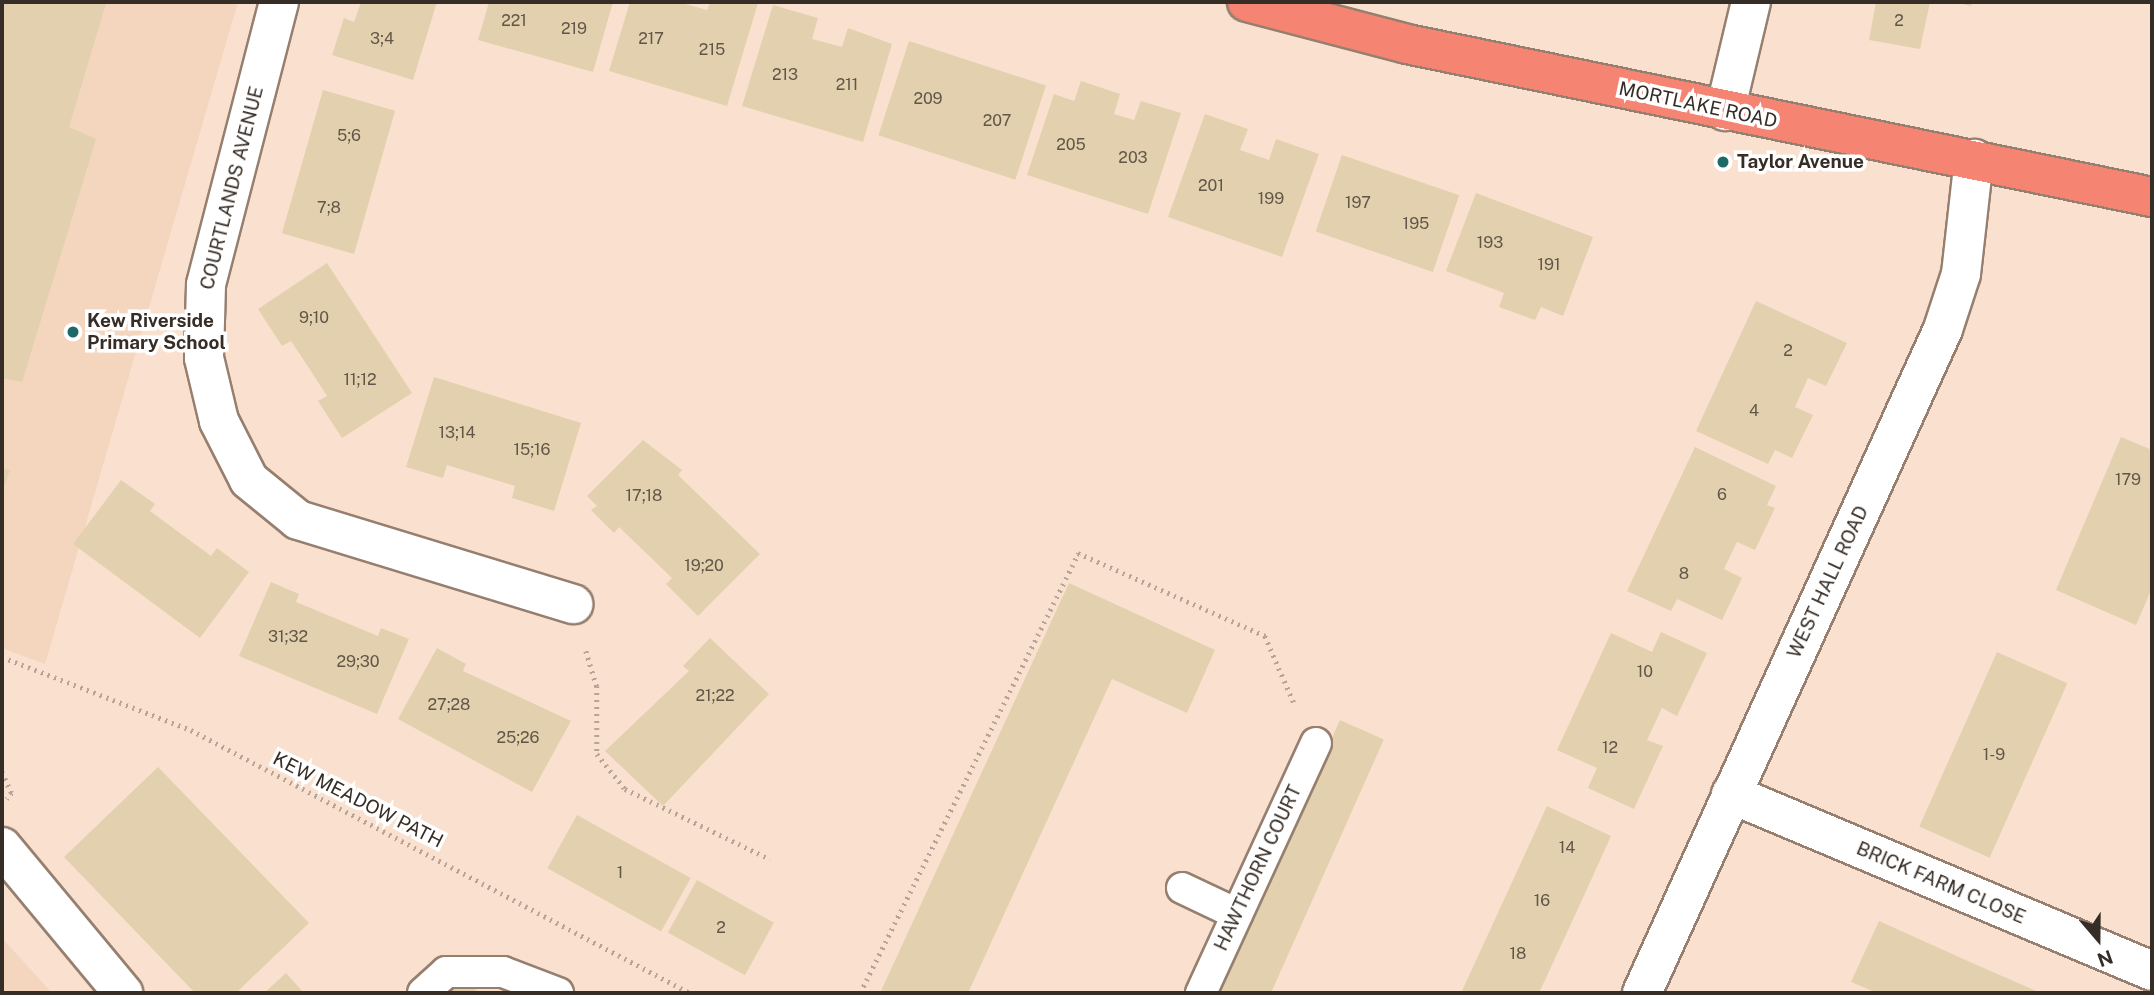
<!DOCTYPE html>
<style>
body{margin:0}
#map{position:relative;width:2154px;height:995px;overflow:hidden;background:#fae1cf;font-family:"Public Sans",sans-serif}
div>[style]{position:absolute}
.built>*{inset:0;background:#f4d5be}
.building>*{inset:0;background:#e2d0ae;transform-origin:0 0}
.path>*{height:4.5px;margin-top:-2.25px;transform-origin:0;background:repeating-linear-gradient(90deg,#b7a496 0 2px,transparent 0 7px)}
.roads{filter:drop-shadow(2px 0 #967f6f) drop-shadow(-2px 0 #967f6f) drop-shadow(0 2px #967f6f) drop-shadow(0 -2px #967f6f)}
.lane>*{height:30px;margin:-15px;padding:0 15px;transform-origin:15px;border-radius:15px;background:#fff}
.street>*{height:38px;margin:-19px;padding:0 19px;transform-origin:19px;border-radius:19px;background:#fff}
.highway>*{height:38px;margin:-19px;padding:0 19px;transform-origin:19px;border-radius:19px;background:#f68473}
.dots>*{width:19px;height:19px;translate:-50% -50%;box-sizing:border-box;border:4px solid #fff;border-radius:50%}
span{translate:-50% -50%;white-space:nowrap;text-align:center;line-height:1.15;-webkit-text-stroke:7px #fff;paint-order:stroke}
.number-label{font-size:16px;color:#615648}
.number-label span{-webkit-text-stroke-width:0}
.street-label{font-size:19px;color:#362d26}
.poi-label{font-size:19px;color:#362d26;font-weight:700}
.left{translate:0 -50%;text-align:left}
.frame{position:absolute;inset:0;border:4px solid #362d26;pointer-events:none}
.north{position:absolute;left:2063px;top:904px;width:70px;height:70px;-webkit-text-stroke:5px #fff;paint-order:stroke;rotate:160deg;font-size:19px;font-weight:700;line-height:28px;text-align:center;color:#362d26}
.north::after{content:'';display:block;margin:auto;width:24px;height:32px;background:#362d26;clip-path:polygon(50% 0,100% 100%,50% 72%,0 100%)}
</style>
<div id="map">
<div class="built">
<div style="clip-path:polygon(2px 2px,238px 2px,45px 664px,2px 648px)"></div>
<div style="clip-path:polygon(2px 938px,52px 993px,2px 993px)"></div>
</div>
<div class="building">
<div style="clip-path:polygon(2px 2px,106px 3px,69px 127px,96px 139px,22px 382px,2px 378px)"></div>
<div style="clip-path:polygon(361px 2px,437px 2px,413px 80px,332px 55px,344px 18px,354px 22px)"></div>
<div style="clip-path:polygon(489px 2px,613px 2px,593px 72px,478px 40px)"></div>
<div style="clip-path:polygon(630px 2px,678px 2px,707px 10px,710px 2px,758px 3px,727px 106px,609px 71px)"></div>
<div style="clip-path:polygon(1876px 2px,1930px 2px,1920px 49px,1869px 40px)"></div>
<div style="clip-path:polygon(1955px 2px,1972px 2px,1971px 6px)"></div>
<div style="clip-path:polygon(773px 5px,818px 18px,812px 39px,842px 47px,848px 28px,892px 44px,863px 142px,742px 106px)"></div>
<div style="left:909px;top:41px;width:144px;height:99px;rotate:18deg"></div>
<div style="clip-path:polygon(1081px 81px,1120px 94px,1114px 114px,1134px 120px,1141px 101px,1181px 113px,1148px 214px,1027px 175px,1054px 94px,1074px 101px)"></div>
<div style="left:323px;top:90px;width:75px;height:149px;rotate:16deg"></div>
<div style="clip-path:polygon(1205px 114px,1248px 129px,1240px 150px,1269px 160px,1276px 139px,1319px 154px,1282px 257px,1168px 217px)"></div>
<div style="left:1342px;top:155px;width:124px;height:81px;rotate:19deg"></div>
<div style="clip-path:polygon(1476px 193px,1593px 237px,1563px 316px,1541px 307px,1535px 320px,1499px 307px,1504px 293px,1446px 271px)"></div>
<div style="clip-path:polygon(327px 263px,412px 393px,342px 438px,318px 401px,327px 396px,309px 368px,291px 341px,282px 346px,258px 309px)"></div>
<div style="clip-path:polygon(1756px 301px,1847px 343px,1826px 386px,1808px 378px,1795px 407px,1813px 415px,1792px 458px,1775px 450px,1768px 464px,1696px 431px)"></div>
<div style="clip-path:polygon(434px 377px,581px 423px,554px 511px,512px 498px,515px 486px,447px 465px,443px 478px,406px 467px)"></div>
<div style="clip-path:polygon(2121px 437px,2152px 450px,2152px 588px,2136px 625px,2056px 590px)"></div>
<div style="clip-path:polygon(643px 440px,682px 470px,678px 475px,760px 554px,698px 616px,666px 584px,672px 578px,619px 527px,614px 533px,591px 510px,597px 506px,587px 496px)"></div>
<div style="clip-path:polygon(1695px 447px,1776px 486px,1767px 505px,1775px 508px,1755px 550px,1737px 542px,1724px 569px,1742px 578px,1722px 620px,1677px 599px,1671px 611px,1627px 591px)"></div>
<div style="clip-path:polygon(2px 468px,10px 470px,2px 492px)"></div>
<div style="clip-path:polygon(121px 480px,155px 504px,150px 511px,211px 556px,217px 548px,249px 572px,200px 638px,73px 544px)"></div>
<div style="clip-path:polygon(271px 582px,299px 594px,296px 602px,378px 636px,381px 628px,409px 639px,377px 714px,239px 656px)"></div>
<div style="clip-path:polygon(1069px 583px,1215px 650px,1187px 713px,1112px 679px,968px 993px,880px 993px)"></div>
<div style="clip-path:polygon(1661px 632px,1707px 653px,1677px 716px,1662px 708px,1647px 740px,1663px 746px,1634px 809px,1588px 788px,1597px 768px,1557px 750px,1611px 633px,1652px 652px)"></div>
<div style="clip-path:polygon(710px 638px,769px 694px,663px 806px,605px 751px,689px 671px,683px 666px)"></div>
<div style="clip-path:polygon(437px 648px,466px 664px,463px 671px,571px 721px,532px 792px,398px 719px)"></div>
<div style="left:1997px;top:652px;width:77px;height:191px;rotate:24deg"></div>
<div style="left:1340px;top:720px;width:48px;height:302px;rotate:24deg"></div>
<div style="clip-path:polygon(158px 767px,309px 923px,236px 993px,195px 993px,64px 857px)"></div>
<div style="clip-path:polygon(1547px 806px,1611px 836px,1587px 889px,1539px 993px,1461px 993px)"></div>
<div style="left:577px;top:815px;width:130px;height:61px;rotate:29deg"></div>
<div style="left:697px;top:880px;width:88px;height:60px;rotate:29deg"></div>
<div style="clip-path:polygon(1879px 921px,1970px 962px,2041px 993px,1877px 993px,1851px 982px)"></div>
<div style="clip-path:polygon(286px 973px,304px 993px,264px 993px)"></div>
<div style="clip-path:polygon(454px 981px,484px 993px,449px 993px)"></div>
</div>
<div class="path">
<div style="left:586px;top:651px;width:37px;rotate:73deg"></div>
<div style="left:597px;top:686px;width:68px;rotate:90deg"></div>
<div style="left:597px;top:754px;width:45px;rotate:51.3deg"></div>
<div style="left:625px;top:789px;width:161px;rotate:25.8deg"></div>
<div style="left:2px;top:657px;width:203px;rotate:21.1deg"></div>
<div style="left:191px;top:730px;width:564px;rotate:27.79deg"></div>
<div style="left:2px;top:772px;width:23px;rotate:65deg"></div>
<div style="left:12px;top:793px;width:8px;rotate:130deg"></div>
<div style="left:860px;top:993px;width:491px;rotate:-63.6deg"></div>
<div style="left:1078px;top:553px;width:205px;rotate:23.9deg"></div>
<div style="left:1265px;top:636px;width:73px;rotate:66.6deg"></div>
</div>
<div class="roads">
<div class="lane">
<div style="left:1182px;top:888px;width:61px;rotate:25.3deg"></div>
<div style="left:423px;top:993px;width:31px;rotate:-42deg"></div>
<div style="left:446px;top:972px;width:57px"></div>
<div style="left:503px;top:972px;width:59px;rotate:20.9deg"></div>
<div style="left:1201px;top:993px;width:275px;rotate:-65.3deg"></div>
</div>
<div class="street">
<div style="left:279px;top:2px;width:292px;rotate:104.5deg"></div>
<div style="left:206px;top:285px;width:73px;rotate:91.6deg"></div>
<div style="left:204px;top:358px;width:65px;rotate:76.6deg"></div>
<div style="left:219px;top:421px;width:66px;rotate:63deg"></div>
<div style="left:249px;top:480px;width:63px;rotate:39.2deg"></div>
<div style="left:298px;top:520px;width:288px;rotate:17deg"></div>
<div style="left:1725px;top:111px;width:112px;rotate:-76.6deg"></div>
<div style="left:1731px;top:794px;width:457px;rotate:22.8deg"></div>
<div style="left:2px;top:847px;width:190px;rotate:50.3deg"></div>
<div style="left:1642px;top:993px;width:729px;rotate:-65.61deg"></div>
<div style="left:1943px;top:329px;width:58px;rotate:-71.9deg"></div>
<div style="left:1961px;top:274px;width:116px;rotate:-83.6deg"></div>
</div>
<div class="highway">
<div style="left:1247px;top:2px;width:165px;rotate:14.7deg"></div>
<div style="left:1407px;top:44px;width:761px;rotate:11.61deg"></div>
</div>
</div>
<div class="dots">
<div style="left:1723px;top:162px;background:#1c6968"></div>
<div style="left:73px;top:332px;background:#1c6968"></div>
</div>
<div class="number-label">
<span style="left:514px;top:21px">221</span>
<span style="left:1899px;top:21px">2</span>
<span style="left:574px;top:29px">219</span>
<span style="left:382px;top:39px">3;4</span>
<span style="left:651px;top:39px">217</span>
<span style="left:712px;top:50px">215</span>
<span style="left:785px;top:75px">213</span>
<span style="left:847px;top:85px">211</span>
<span style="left:928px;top:99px">209</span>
<span style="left:997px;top:121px">207</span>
<span style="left:349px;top:136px">5;6</span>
<span style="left:1071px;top:145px">205</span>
<span style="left:1133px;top:158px">203</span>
<span style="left:1211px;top:186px">201</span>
<span style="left:1271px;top:199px">199</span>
<span style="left:1358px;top:203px">197</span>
<span style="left:329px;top:208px">7;8</span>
<span style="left:1416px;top:224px">195</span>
<span style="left:1490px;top:243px">193</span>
<span style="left:1549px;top:265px">191</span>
<span style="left:314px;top:318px">9;10</span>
<span style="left:1788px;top:351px">2</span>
<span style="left:360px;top:380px">11;12</span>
<span style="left:1754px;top:411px">4</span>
<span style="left:457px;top:433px">13;14</span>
<span style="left:532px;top:450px">15;16</span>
<span style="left:2128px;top:480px">179</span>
<span style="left:1722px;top:495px">6</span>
<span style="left:644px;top:496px">17;18</span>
<span style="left:704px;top:566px">19;20</span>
<span style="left:1684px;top:574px">8</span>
<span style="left:288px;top:637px">31;32</span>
<span style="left:358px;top:662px">29;30</span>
<span style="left:1645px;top:672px">10</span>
<span style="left:715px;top:696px">21;22</span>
<span style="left:449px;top:705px">27;28</span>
<span style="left:518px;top:738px">25;26</span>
<span style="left:1610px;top:748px">12</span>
<span style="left:1994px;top:755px">1-9</span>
<span style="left:1567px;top:848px">14</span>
<span style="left:620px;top:873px">1</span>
<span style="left:1542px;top:901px">16</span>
<span style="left:721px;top:928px">2</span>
<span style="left:1518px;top:954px">18</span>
</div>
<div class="street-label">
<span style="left:1698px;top:105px;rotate:12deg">MORTLAKE ROAD</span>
<span style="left:232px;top:188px;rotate:-76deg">COURTLANDS AVENUE</span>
<span style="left:1828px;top:582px;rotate:-65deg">WEST HALL ROAD</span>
<span style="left:358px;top:800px;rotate:27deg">KEW MEADOW PATH</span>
<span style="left:1258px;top:868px;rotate:-65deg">HAWTHORN COURT</span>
<span style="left:1941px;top:883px;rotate:23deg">BRICK FARM CLOSE</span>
</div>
<div class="poi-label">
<span class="left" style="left:1737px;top:162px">Taylor Avenue</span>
<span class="left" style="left:87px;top:332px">Kew Riverside<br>Primary School</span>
</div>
<div class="frame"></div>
<div class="north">N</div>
</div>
